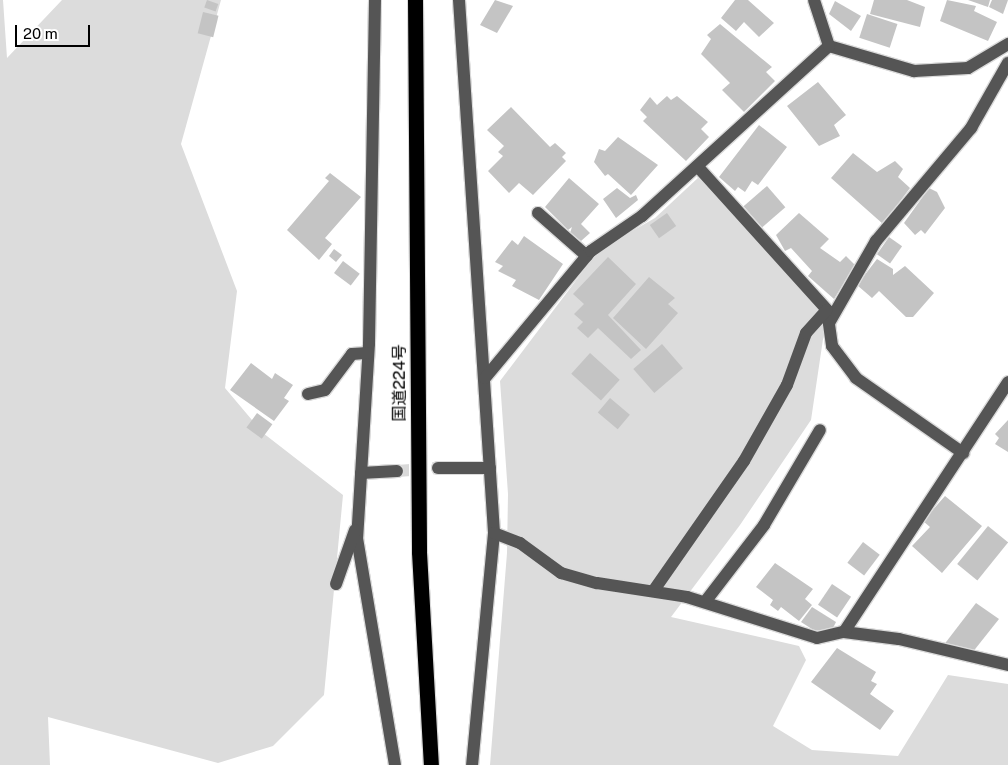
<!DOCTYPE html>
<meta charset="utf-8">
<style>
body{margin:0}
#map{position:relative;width:1008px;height:765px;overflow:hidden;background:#fff;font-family:"Public Sans","Noto Sans JP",sans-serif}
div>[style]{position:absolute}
.green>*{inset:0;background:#dcdcdc}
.building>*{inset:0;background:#c4c4c4;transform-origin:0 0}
.minor-tunnel>*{height:12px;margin-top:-6px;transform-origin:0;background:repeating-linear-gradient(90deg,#d9d9d9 0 12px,transparent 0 18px)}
.roads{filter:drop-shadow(1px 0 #dbdbdb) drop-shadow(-1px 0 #dbdbdb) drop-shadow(0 1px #dbdbdb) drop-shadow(0 -1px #dbdbdb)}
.minor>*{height:12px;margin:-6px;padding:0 6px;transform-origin:6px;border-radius:6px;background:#555}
.highway>*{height:15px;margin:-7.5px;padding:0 7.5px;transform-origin:7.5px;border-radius:7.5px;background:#000}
span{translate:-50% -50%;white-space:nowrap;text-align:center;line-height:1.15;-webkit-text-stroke:4.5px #fff;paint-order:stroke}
.street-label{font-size:16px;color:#000}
.scale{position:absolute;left:15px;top:25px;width:75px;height:22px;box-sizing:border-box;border:2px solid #000;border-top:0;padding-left:6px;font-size:15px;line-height:18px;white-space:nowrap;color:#000;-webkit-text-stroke:4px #fff;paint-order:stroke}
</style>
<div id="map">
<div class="green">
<div style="clip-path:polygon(0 0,3px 0,7px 58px,62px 0,221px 0,181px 144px,237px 291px,225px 388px,263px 433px,343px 495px,324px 695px,273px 746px,218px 763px,48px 717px,50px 765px,0 765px)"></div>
<div style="clip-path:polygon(699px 177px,820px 304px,826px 319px,811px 420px,740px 525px,671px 617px,799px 646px,806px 660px,773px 726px,812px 750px,898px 756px,948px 675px,1008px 684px,1008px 765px,490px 765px,507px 553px,508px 494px,500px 381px,599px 250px,655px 218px)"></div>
</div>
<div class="building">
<div style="left:207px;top:0;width:12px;height:8px;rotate:20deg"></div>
<div style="clip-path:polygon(495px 0,513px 6px,497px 33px,480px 25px)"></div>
<div style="clip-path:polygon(735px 0,748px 0,774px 23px,759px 37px,744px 22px,736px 31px,721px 18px)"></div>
<div style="clip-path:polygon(874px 0,907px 0,925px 7px,920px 27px,870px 14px)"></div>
<div style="clip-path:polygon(947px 0,976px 6px,974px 11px,997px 22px,988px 41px,940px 21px)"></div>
<div style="clip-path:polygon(968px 0,990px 0,988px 7px)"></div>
<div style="clip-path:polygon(992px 0,1008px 0,1003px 14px,989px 7px)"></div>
<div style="clip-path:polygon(835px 1px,861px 16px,851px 31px,829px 14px)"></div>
<div style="left:203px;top:12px;width:16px;height:22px;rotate:14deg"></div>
<div style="left:867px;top:14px;width:32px;height:25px;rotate:18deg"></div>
<div style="clip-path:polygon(720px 24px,772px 67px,766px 72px,775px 81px,744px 112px,722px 90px,730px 83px,701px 54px,711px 39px,707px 35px)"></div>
<div style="clip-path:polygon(818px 82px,846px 115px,834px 125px,840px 136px,819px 146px,787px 106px)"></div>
<div style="clip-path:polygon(667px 96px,671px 100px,677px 96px,708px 122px,701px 129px,709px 137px,686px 161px,643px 121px,647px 117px,640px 110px,650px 97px,657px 105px)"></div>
<div style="clip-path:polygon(511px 107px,550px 147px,555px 143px,566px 153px,562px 157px,566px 161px,533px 195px,519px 183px,509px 193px,488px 171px,503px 156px,498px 152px,504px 146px,487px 130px)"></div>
<div style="clip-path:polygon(759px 125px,787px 147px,758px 185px,752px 181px,745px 192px,738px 187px,735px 191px,719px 177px)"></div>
<div style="clip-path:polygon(618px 137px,658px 165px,631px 195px,608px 174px,605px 176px,594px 162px,599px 149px,605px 151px)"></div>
<div style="clip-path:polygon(853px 153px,877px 172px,895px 161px,903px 169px,898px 177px,910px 188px,883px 224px,831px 178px)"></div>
<div style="clip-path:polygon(330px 173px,361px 197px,325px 238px,332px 244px,319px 260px,287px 230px,329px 181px,325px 178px)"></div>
<div style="clip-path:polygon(569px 178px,599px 204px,581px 224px,590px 233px,581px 241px,570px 233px,572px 227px,568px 230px,545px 207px)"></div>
<div style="left:767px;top:186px;width:28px;height:31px;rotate:49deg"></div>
<div style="clip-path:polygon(617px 188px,630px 198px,636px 195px,638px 200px,616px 218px,603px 199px)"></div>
<div style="clip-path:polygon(929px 188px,937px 192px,945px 208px,925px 234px,921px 230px,915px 235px,904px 223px)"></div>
<div style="left:667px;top:213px;width:16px;height:21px;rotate:55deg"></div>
<div style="clip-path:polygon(799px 213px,829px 239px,820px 248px,840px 262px,846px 256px,855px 265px,834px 299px,808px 276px,812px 271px,791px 248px,785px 251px,776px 235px)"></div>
<div style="clip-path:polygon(524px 236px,563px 264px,539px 300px,512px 286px,516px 280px,498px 271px,503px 266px,495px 262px,512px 240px,518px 245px)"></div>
<div style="left:889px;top:237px;width:16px;height:21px;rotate:35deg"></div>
<div style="clip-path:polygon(334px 249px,342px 255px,336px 262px,329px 256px)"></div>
<div style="clip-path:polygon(608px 257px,636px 284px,608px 315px,641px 350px,631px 359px,598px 328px,588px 338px,577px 328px,583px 322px,574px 314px,584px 304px,573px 294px)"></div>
<div style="clip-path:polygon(877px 259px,893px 269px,893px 275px,905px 266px,934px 293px,913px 317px,906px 317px,879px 291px,872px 298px,857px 285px)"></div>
<div style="left:343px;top:261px;width:21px;height:15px;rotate:37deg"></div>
<div style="clip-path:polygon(649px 277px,675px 298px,668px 304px,678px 313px,646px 349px,613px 318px)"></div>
<div style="left:662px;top:344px;width:32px;height:38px;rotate:49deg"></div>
<div style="left:590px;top:353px;width:40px;height:28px;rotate:42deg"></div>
<div style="clip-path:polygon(251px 363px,272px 379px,275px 373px,293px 385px,284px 398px,289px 401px,274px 421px,230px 390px)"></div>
<div style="left:610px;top:398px;width:26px;height:19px;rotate:40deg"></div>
<div style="left:257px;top:413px;width:19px;height:18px;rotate:36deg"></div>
<div style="clip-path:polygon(1008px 420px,1008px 452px,995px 444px,999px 438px,995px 434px)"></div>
<div style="clip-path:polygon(945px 496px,982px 526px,942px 573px,912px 546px,930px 527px,923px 521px)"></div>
<div style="left:988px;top:526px;width:26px;height:49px;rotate:39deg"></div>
<div style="left:863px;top:542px;width:21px;height:26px;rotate:37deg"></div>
<div style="clip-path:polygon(775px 563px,813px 589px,805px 599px,812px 605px,799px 621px,781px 607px,778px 611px,770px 605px,773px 600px,756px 587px)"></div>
<div style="left:832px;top:584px;width:23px;height:25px;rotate:34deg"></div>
<div style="clip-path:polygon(976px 603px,999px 619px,972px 653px,943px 646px)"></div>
<div style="clip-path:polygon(812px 607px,836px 622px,832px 630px,815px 631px,801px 622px)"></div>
<div style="clip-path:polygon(837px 648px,876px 672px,871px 681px,877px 684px,870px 694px,894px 711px,880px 730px,811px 682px)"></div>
</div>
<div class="minor-tunnel">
<div style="left:397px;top:471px;width:41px;rotate:-4.2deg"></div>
</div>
<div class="roads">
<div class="minor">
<div style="left:375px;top:0;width:344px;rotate:91deg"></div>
<div style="left:369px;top:344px;width:194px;rotate:93.5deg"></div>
<div style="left:357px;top:538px;width:230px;rotate:80.5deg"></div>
<div style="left:459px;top:0;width:534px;rotate:86.24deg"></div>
<div style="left:494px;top:533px;width:233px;rotate:95.4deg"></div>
<div style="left:829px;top:46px;width:89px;rotate:16.4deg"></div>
<div style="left:914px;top:71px;width:54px;rotate:-3.2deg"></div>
<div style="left:968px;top:68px;width:47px;rotate:-31deg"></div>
<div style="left:698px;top:167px;width:193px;rotate:47.9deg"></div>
<div style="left:827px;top:310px;width:36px;rotate:82deg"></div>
<div style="left:832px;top:346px;width:40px;rotate:53deg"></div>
<div style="left:856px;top:378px;width:131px;rotate:35deg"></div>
<div style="left:538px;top:213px;width:65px;rotate:41.3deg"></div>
<div style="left:829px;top:323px;width:95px;rotate:-60.2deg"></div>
<div style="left:876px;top:241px;width:148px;rotate:-49.9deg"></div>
<div style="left:971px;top:128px;width:75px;rotate:-60.4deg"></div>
<div style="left:485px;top:378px;width:165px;rotate:-50.2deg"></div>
<div style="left:591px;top:251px;width:62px;rotate:-34.5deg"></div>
<div style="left:642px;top:216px;width:253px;rotate:-42.3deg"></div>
<div style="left:829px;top:46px;width:48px;rotate:-108.1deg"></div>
<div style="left:308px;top:394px;width:17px;rotate:-13deg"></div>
<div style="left:325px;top:390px;width:45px;rotate:-53.1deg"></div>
<div style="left:352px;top:354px;width:16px;rotate:-4deg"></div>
<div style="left:438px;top:468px;width:52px"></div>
<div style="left:361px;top:473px;width:36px;rotate:-3deg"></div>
<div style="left:494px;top:533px;width:28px;rotate:21deg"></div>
<div style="left:520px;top:543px;width:51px;rotate:36.2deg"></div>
<div style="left:561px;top:573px;width:37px;rotate:16deg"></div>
<div style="left:597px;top:583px;width:91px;rotate:8.8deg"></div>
<div style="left:687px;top:597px;width:136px;rotate:17.5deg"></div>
<div style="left:817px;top:638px;width:28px;rotate:-13deg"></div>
<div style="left:844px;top:632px;width:55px;rotate:7.3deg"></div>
<div style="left:899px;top:639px;width:112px;rotate:13.4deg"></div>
<div style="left:336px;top:584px;width:57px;rotate:-70.6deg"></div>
<div style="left:654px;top:590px;width:157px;rotate:-55.1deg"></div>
<div style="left:744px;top:461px;width:87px;rotate:-60.5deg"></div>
<div style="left:787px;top:385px;width:55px;rotate:-69.9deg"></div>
<div style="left:806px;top:333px;width:31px;rotate:-48deg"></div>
<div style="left:705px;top:602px;width:97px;rotate:-52.5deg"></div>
<div style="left:764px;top:525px;width:110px;rotate:-59.5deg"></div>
<div style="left:844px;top:632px;width:299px;rotate:-56.7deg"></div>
</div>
<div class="highway">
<div style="left:415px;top:0;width:552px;rotate:89.58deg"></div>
<div style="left:419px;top:552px;width:213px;rotate:86.8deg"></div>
</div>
</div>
<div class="street-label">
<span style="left:400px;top:383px;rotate:-90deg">国道224号</span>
</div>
<div class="scale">20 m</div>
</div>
